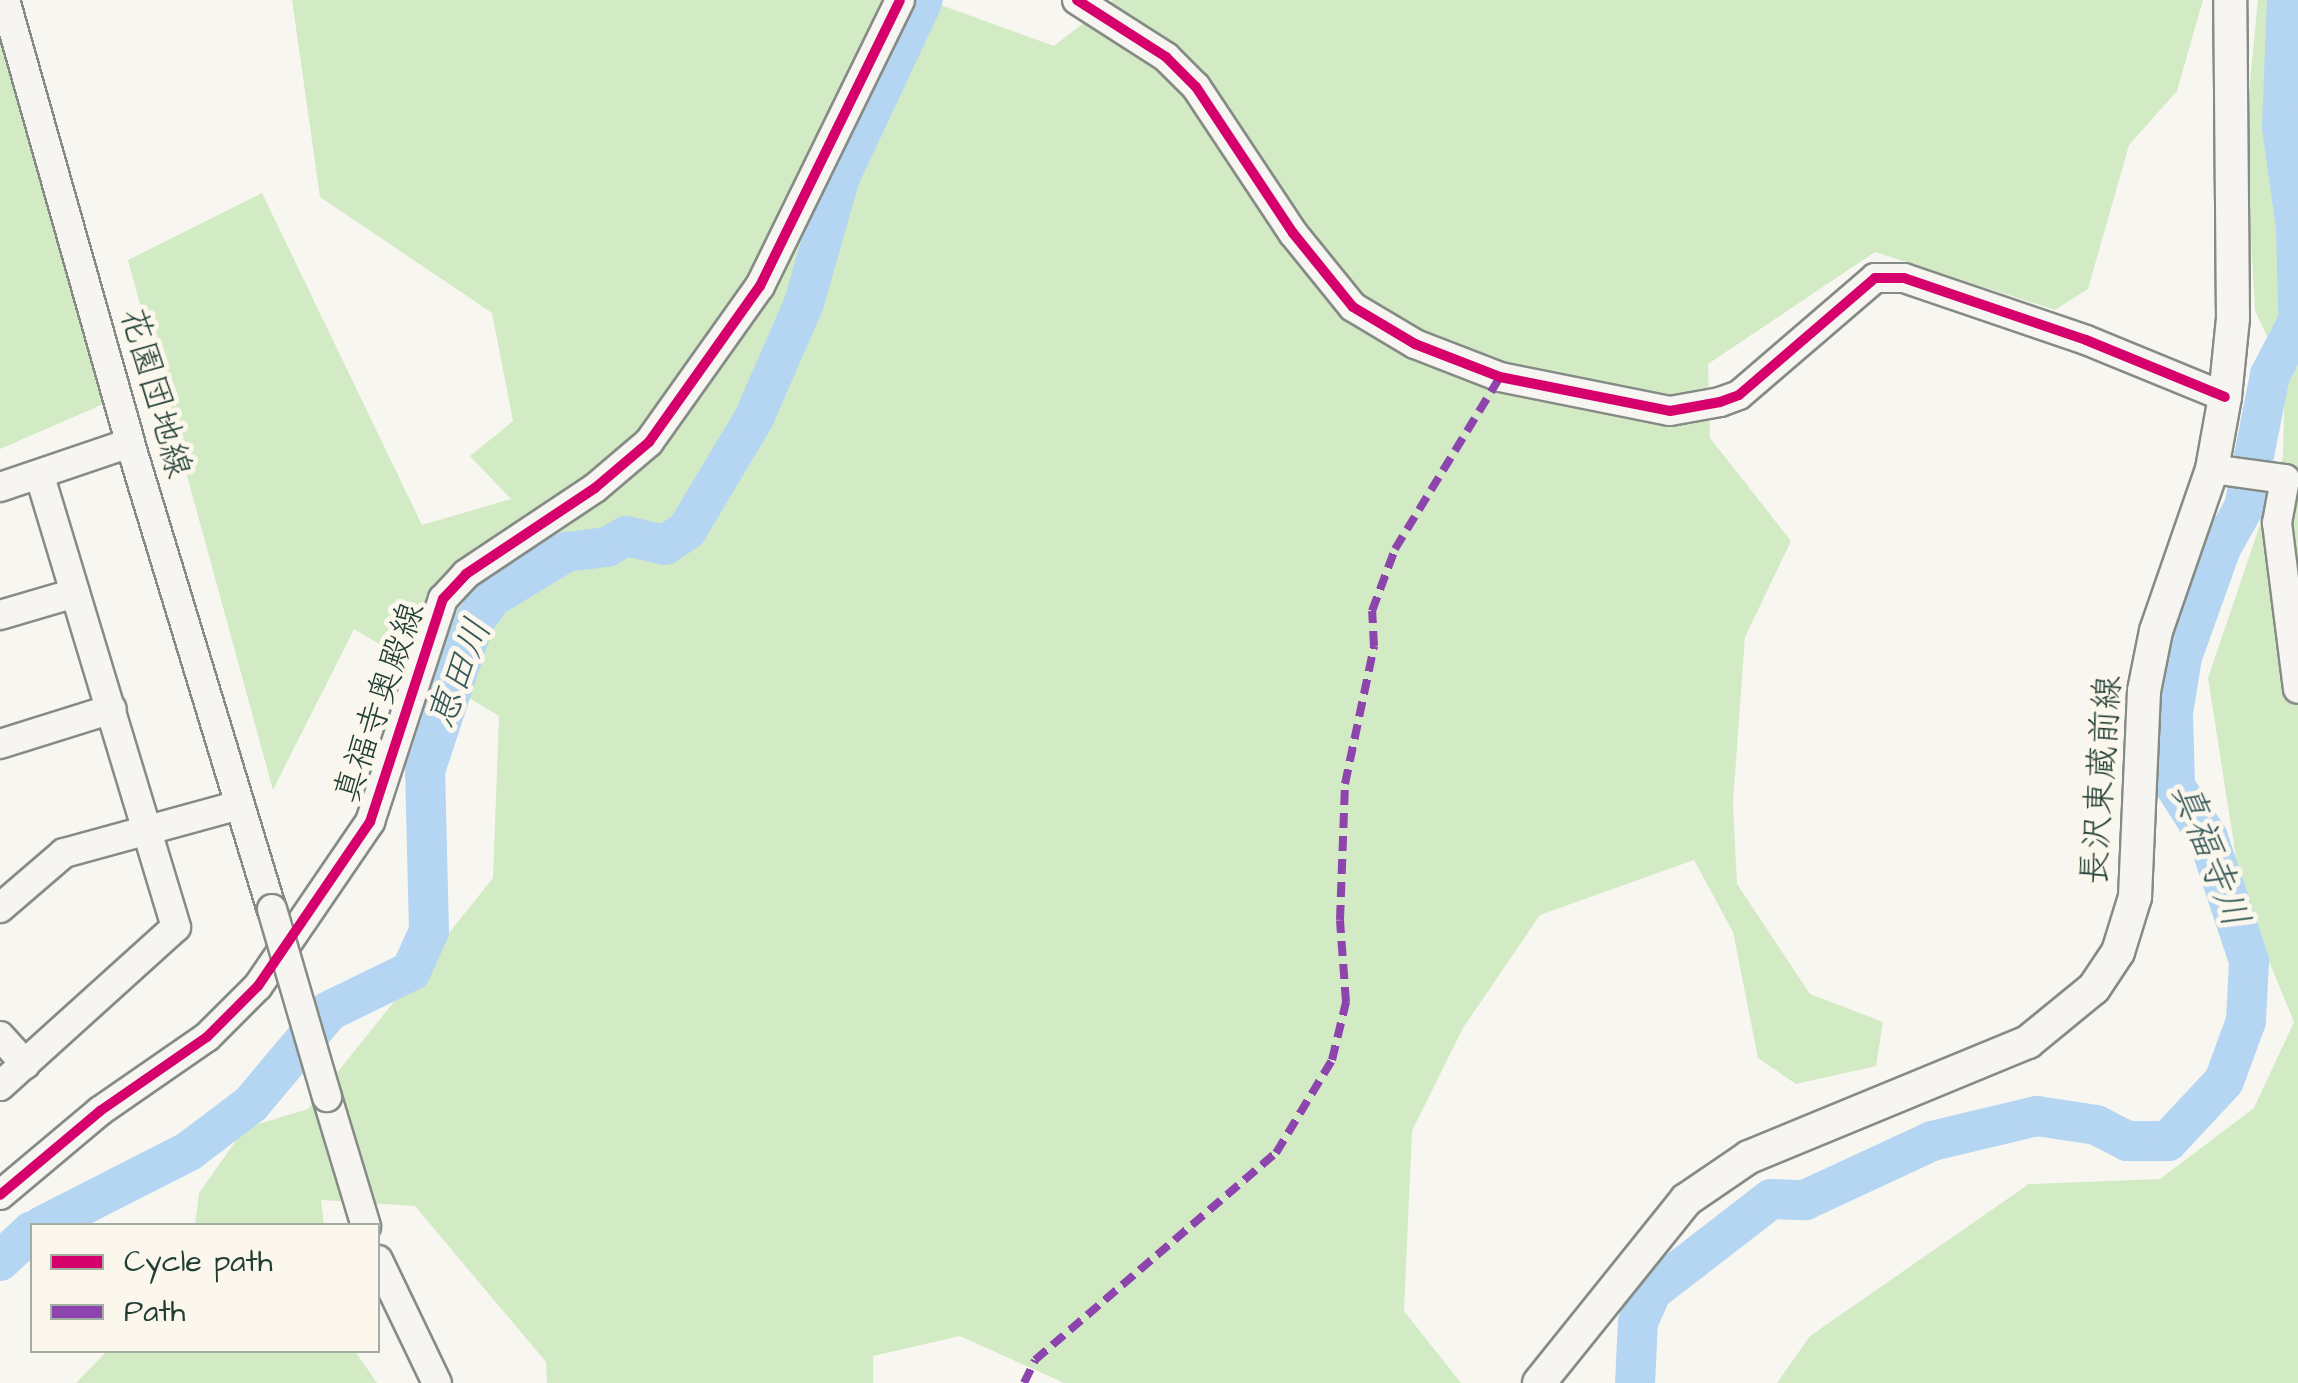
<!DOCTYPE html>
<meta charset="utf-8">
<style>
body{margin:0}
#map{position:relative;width:2298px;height:1383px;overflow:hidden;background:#f8f6f0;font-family:"Architects Daughter","Klee One",sans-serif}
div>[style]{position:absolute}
.green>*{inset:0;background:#d2ebc5}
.river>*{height:40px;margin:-20px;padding:0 20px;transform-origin:20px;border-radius:20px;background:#b5d6f3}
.roads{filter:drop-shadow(2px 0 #868b86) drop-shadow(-2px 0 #868b86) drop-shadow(0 2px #868b86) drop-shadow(0 -2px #868b86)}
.minor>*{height:28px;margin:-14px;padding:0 14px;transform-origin:14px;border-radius:14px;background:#f6f5f1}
.major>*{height:32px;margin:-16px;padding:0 16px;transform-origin:16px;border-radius:16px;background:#f6f5f1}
.bridges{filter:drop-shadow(2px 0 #868b86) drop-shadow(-2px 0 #868b86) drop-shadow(0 2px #868b86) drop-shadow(0 -2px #868b86)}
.minor-bridge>*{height:28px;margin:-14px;padding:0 14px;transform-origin:14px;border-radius:14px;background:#f6f5f1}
.quiet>*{height:8px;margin-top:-4px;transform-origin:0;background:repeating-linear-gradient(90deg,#8e44ad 0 15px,transparent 0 23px)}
.cycleway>*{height:10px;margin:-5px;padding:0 5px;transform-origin:5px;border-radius:5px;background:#d6006c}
span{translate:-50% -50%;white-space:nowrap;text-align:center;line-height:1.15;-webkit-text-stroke:10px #fbf7ec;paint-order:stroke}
.street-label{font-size:35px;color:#1f3d34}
.water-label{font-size:38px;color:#37595a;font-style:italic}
.legend{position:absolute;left:30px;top:1223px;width:350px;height:130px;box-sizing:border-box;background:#fbf7ec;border:2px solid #a3ada2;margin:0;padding:12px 18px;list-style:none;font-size:30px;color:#1f3d34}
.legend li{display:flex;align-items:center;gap:20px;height:50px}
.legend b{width:50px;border:2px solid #a3ada2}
</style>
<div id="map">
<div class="green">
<div style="clip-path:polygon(292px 0,927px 0,1054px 46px,1113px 0,2203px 0,2177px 91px,2129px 145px,2088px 289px,2055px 310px,1875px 252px,1708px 364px,1710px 438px,1791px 541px,1745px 637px,1733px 802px,1737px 884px,1810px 994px,1883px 1022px,1876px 1066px,1796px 1084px,1758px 1058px,1733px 932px,1694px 860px,1540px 915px,1463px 1028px,1412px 1131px,1404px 1311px,1461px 1383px,1064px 1383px,960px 1336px,873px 1356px,873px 1383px,547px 1383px,546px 1362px,415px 1206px,321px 1200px,324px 1225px,195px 1225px,199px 1193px,245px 1128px,308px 1109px,493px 878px,499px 716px,354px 629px,273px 790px,128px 260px,262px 193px,422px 525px,511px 499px,470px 456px,513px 421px,492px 313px,320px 197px)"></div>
<div style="clip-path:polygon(2258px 0,2298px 0,2298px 1383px,1777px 1383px,1810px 1336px,2029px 1184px,2160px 1179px,2254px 1108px,2294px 1022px,2242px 896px,2208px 678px,2283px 457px,2285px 374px,2255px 311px,2245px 132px)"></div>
<div style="clip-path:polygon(0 28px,108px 402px,0 449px)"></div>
<div style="clip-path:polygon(108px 1350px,355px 1351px,377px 1383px,76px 1383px)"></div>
</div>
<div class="river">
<div style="left:2287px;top:0;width:127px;rotate:92.3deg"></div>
<div style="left:2282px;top:127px;width:102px;rotate:82.1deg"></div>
<div style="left:2296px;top:228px;width:81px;rotate:88.6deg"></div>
<div style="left:42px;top:1226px;width:165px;rotate:-27deg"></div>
<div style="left:189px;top:1151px;width:78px;rotate:-37.2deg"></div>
<div style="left:251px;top:1104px;width:121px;rotate:-50deg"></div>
<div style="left:329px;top:1011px;width:91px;rotate:-26deg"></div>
<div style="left:411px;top:971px;width:44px;rotate:-65.8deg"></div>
<div style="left:429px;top:931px;width:160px;rotate:-91.4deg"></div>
<div style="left:425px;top:771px;width:157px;rotate:-71.8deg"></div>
<div style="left:474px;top:622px;width:31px;rotate:-54deg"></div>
<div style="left:492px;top:597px;width:87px;rotate:-31.3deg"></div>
<div style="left:566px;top:552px;width:41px;rotate:-7deg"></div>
<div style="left:607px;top:547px;width:22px;rotate:-30deg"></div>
<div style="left:626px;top:536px;width:40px;rotate:13deg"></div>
<div style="left:665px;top:545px;width:27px;rotate:-34deg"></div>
<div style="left:687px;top:530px;width:131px;rotate:-59.1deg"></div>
<div style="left:754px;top:418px;width:125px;rotate:-66.5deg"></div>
<div style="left:804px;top:303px;width:131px;rotate:-74.1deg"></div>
<div style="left:840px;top:177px;width:195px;rotate:-64.9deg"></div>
<div style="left:0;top:1261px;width:44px;rotate:-43.2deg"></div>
<div style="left:1635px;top:1383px;width:61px;rotate:-87.2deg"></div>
<div style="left:1638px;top:1322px;width:34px;rotate:-66deg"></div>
<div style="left:1652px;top:1291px;width:150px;rotate:-37.7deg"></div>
<div style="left:1771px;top:1199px;width:34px;rotate:2deg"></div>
<div style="left:1805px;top:1200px;width:140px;rotate:-24.9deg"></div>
<div style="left:1932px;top:1141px;width:108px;rotate:-13.4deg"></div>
<div style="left:2037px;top:1116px;width:60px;rotate:8.7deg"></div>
<div style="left:2096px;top:1125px;width:35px;rotate:27deg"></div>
<div style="left:2127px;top:1141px;width:41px"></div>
<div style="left:2168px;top:1141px;width:82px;rotate:-47deg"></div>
<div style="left:2224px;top:1081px;width:64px;rotate:-69.9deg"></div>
<div style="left:2246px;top:1021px;width:60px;rotate:-87.1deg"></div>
<div style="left:2249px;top:961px;width:130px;rotate:-108.4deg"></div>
<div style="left:2208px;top:838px;width:62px;rotate:-122.4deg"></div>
<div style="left:2175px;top:786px;width:73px;rotate:-91.6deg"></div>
<div style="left:2173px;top:713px;width:57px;rotate:-80.9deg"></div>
<div style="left:2182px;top:657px;width:116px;rotate:-70.3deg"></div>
<div style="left:2221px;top:548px;width:47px;rotate:-60.7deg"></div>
<div style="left:2244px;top:507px;width:135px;rotate:-78.9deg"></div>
<div style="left:2270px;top:375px;width:61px;rotate:-62.6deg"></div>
</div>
<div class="roads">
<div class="minor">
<div style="left:5px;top:0;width:460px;rotate:74.2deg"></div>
<div style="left:130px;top:443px;width:487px;rotate:73.1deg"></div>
<div style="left:1077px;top:0;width:106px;rotate:32.6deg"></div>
<div style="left:1166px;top:57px;width:42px;rotate:45deg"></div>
<div style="left:1196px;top:87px;width:175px;rotate:56.4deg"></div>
<div style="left:1293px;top:233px;width:95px;rotate:51deg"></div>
<div style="left:1353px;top:307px;width:72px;rotate:30.8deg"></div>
<div style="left:1415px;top:344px;width:91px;rotate:21.2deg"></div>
<div style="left:1500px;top:377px;width:173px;rotate:11.3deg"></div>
<div style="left:1670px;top:411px;width:51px;rotate:-10.2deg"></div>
<div style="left:1720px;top:402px;width:20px;rotate:-20deg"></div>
<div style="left:1739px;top:395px;width:179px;rotate:-40.7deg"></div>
<div style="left:1875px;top:278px;width:29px"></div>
<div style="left:1904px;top:278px;width:192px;rotate:18.8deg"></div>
<div style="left:2086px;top:340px;width:150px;rotate:22.3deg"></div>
<div style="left:2212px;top:469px;width:74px;rotate:7.8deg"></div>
<div style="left:2285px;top:479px;width:45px;rotate:100.3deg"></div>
<div style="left:2277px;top:523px;width:167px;rotate:82.8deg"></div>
<div style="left:0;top:487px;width:137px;rotate:-18.7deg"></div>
<div style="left:0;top:615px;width:78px;rotate:-16.3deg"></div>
<div style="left:0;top:744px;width:117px;rotate:-17.4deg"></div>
<div style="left:0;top:908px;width:84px;rotate:-40.7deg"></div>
<div style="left:64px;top:853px;width:182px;rotate:-15.3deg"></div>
<div style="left:0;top:1036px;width:38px;rotate:48deg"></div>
<div style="left:0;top:1086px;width:237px;rotate:-42.1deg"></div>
<div style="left:176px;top:927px;width:470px;rotate:-106.8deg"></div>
<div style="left:327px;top:1097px;width:135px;rotate:73.2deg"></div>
<div style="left:0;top:1195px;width:131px;rotate:-40deg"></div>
<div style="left:100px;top:1111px;width:130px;rotate:-34.7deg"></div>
<div style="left:207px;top:1037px;width:72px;rotate:-45deg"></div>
<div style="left:258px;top:986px;width:199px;rotate:-55.7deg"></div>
<div style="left:370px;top:822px;width:235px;rotate:-71.9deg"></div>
<div style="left:443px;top:599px;width:34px;rotate:-47deg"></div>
<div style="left:466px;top:574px;width:155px;rotate:-33.7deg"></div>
<div style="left:595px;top:488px;width:71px;rotate:-40.4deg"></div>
<div style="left:649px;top:442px;width:191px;rotate:-54.6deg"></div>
<div style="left:760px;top:286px;width:318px;rotate:-63.9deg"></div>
<div style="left:378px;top:1260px;width:136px;rotate:64.4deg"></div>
</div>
<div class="major">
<div style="left:1539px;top:1383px;width:235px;rotate:-51.2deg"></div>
<div style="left:1686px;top:1200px;width:76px;rotate:-34.3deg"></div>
<div style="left:1749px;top:1157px;width:302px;rotate:-22.4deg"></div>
<div style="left:2028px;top:1042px;width:85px;rotate:-39.3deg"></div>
<div style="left:2094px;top:988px;width:43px;rotate:-56.3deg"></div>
<div style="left:2118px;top:952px;width:58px;rotate:-72.8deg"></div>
<div style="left:2135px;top:897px;width:206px;rotate:-87.5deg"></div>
<div style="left:2144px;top:691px;width:61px;rotate:-78.7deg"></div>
<div style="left:2156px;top:631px;width:171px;rotate:-70.9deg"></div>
<div style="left:2212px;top:469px;width:73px;rotate:-79.8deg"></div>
<div style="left:2225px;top:397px;width:79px;rotate:-84.2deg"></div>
<div style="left:2233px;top:318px;width:318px;rotate:-90.5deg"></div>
</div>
</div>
<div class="bridges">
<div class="minor-bridge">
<div style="left:272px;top:909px;width:196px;rotate:73.7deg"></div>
</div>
</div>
<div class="quiet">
<div style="left:1024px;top:1383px;width:25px;rotate:-64deg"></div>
<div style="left:1035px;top:1360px;width:318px;rotate:-40.7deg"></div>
<div style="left:1276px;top:1153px;width:109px;rotate:-58.9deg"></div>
<div style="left:1332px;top:1060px;width:60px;rotate:-76.4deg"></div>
<div style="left:1346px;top:1002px;width:82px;rotate:-94.2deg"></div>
<div style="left:1340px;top:920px;width:136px;rotate:-87.9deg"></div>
<div style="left:1345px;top:784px;width:141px;rotate:-78.1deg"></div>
<div style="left:1374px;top:646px;width:35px;rotate:-93deg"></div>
<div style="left:1372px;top:611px;width:66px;rotate:-69.6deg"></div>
<div style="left:1395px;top:549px;width:202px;rotate:-58.6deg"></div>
</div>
<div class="cycleway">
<div style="left:1077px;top:0;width:106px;rotate:32.6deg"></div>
<div style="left:1166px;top:57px;width:42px;rotate:45deg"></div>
<div style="left:1196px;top:87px;width:175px;rotate:56.4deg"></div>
<div style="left:1293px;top:233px;width:95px;rotate:51deg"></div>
<div style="left:1353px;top:307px;width:72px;rotate:30.8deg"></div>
<div style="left:1415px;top:344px;width:91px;rotate:21.2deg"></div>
<div style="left:1500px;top:377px;width:173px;rotate:11.3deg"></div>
<div style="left:1670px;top:411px;width:51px;rotate:-10.2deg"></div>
<div style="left:1720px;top:402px;width:20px;rotate:-20deg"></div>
<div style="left:1739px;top:395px;width:179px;rotate:-40.7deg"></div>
<div style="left:1875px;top:278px;width:29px"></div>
<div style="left:1904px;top:278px;width:192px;rotate:18.8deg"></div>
<div style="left:2086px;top:340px;width:150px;rotate:22.3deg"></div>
<div style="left:0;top:1195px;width:131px;rotate:-40deg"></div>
<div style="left:100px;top:1111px;width:130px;rotate:-34.7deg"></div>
<div style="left:207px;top:1037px;width:72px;rotate:-45deg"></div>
<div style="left:258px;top:986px;width:199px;rotate:-55.7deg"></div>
<div style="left:370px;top:822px;width:235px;rotate:-71.9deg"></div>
<div style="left:443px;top:599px;width:34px;rotate:-47deg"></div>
<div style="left:466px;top:574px;width:155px;rotate:-33.7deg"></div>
<div style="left:595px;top:488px;width:71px;rotate:-40.4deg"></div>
<div style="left:649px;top:442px;width:191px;rotate:-54.6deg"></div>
<div style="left:760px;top:286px;width:318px;rotate:-63.9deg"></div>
</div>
<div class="street-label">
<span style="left:155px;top:393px;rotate:74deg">花園団地線</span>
<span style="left:380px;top:703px;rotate:-71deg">真福寺奥殿線</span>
<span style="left:2102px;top:780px;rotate:-86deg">長沢東蔵前線</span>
</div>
<div class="water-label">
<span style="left:461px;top:674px;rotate:-69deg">恵田川</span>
<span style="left:2209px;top:855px;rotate:69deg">真福寺川</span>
</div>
<ul class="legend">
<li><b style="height:12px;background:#d6006c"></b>Cycle path</li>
<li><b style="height:12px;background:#8e44ad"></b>Path</li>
</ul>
</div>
